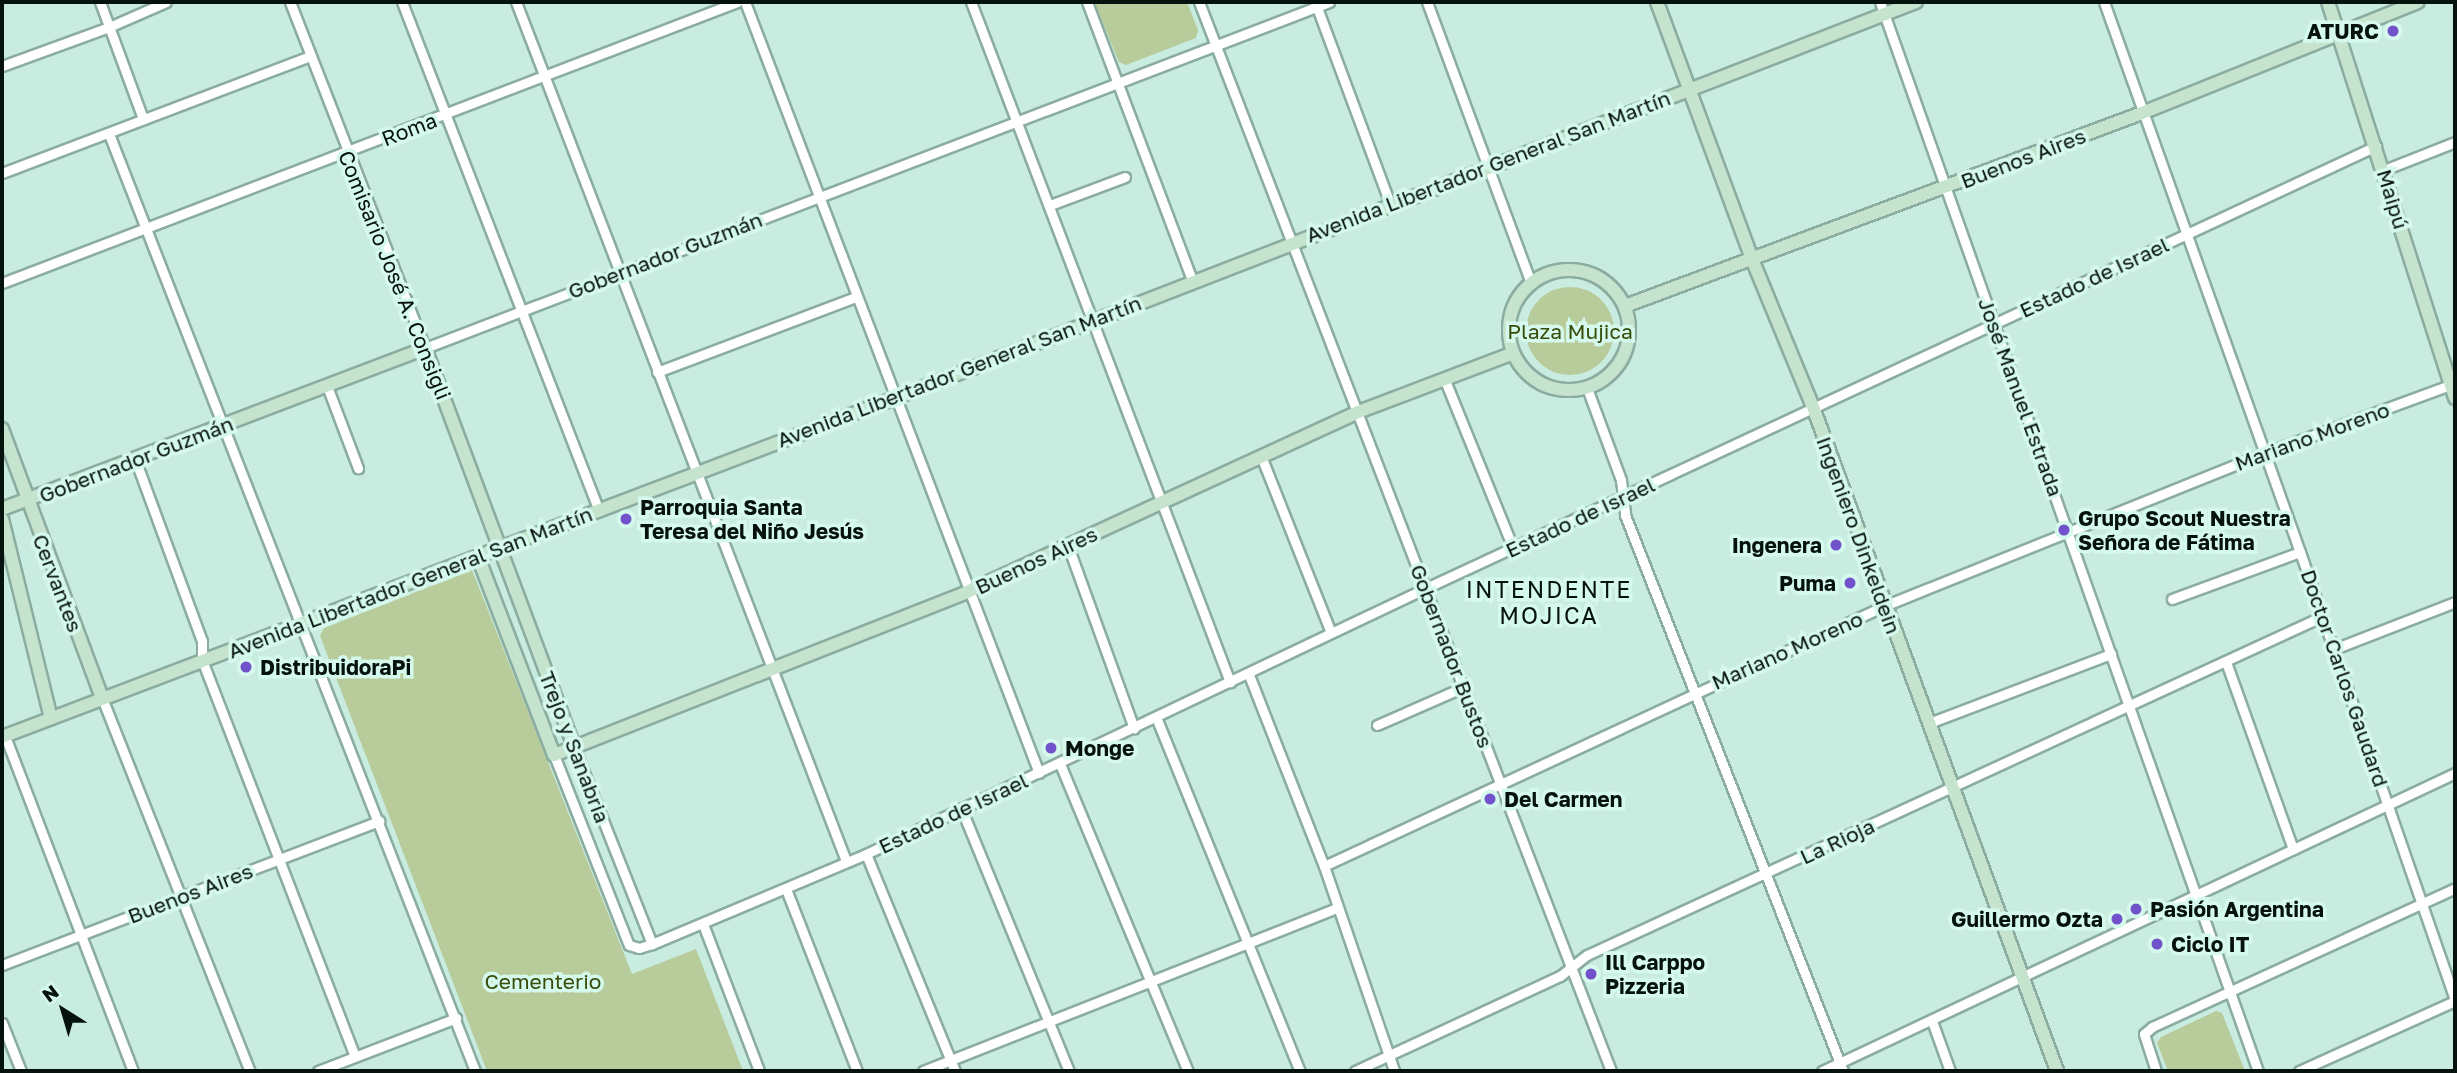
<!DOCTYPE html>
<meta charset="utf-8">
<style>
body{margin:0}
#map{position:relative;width:2457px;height:1073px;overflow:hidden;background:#c9ece0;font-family:"Golos Text",sans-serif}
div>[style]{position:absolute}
.green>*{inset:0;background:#b8cb9a}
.round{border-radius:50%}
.roads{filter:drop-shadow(2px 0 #8baca1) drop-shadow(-2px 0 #8baca1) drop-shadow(0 2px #8baca1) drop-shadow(0 -2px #8baca1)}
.street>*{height:9px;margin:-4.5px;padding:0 4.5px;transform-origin:4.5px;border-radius:4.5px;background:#fff}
.secondary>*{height:12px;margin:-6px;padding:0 6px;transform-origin:6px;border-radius:6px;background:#c5e3cd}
.secondary>.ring{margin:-6px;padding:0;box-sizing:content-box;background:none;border:12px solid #c5e3cd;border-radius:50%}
.dots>*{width:19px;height:19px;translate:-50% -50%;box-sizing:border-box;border:4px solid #d6f9ed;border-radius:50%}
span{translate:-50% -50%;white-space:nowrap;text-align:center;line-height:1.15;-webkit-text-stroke:7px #d6f9ed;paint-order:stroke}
.poi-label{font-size:21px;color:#06120e;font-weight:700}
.right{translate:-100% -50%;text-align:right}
.left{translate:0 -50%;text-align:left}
.street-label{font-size:21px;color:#06120e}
.park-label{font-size:21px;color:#384c0a}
.neighbourhood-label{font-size:23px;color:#06120e;letter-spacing:2px}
.frame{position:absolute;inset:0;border:4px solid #06120e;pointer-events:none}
.north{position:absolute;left:28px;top:975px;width:70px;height:70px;-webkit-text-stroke:5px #d6f9ed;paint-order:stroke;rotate:323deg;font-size:19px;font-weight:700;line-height:28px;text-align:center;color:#06120e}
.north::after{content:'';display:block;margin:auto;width:24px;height:32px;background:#06120e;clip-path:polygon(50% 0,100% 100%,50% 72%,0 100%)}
</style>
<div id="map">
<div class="green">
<div style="clip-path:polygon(1094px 2px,1187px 2px,1198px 30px,1196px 38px,1126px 65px,1119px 62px)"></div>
<div class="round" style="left:1526px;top:287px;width:88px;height:88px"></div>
<div style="clip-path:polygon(472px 570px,632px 974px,696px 949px,743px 1071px,487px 1071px,320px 636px,324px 628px)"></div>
<div style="clip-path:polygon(2216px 1011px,2222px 1013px,2245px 1071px,2168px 1071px,2157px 1043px,2161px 1037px)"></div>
</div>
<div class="roads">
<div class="street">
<div style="left:100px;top:2px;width:125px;rotate:69.8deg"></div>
<div style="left:290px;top:2px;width:371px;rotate:68.7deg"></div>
<div style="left:425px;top:348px;width:968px;rotate:-20.94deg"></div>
<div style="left:402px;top:2px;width:546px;rotate:68.84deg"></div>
<div style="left:516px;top:2px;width:920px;rotate:68.98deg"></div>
<div style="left:745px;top:2px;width:825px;rotate:69.13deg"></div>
<div style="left:971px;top:2px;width:728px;rotate:69.15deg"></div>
<div style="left:1087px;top:2px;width:297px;rotate:69.3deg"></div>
<div style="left:1199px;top:2px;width:1146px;rotate:68.92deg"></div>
<div style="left:1315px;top:2px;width:215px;rotate:69.6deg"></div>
<div style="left:1427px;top:2px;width:300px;rotate:69.7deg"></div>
<div style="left:1880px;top:2px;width:1134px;rotate:70.53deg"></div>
<div style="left:2104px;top:2px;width:584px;rotate:70.39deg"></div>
<div style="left:2300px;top:552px;width:473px;rotate:70.9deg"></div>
<div style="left:2px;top:66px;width:114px;rotate:-20deg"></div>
<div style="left:109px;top:27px;width:62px;rotate:-23.7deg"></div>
<div style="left:109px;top:134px;width:1006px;rotate:68.66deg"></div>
<div style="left:2384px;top:170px;width:76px;rotate:-21.5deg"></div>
<div style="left:2px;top:173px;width:329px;rotate:-20.8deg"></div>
<div style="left:1050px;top:205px;width:80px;rotate:-20.5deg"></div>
<div style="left:2px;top:283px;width:787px;rotate:-20.92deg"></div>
<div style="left:657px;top:372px;width:213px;rotate:-20.7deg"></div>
<div style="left:1444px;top:378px;width:183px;rotate:67.9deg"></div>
<div style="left:327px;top:386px;width:88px;rotate:69.3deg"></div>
<div style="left:1587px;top:388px;width:98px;rotate:69.7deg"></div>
<div style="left:1621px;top:480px;width:35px;rotate:83deg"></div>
<div style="left:1625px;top:515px;width:597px;rotate:68.59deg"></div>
<div style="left:1261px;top:456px;width:190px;rotate:68.4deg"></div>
<div style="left:135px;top:459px;width:194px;rotate:69.8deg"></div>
<div style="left:202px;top:641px;width:19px;rotate:90deg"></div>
<div style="left:202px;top:660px;width:425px;rotate:68.9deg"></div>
<div style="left:1068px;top:546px;width:194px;rotate:70.1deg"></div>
<div style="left:2172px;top:599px;width:136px;rotate:-20.2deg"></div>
<div style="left:2334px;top:649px;width:130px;rotate:-21.2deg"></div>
<div style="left:2226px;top:662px;width:199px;rotate:70.3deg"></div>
<div style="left:1249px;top:675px;width:205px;rotate:68.6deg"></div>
<div style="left:1324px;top:866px;width:217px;rotate:71.1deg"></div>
<div style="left:102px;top:698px;width:401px;rotate:68.4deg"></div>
<div style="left:1156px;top:717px;width:382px;rotate:67.9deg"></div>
<div style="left:1929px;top:723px;width:195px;rotate:-20.8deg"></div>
<div style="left:1377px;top:725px;width:95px;rotate:-23.6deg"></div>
<div style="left:5px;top:736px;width:359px;rotate:69.1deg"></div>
<div style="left:574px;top:747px;width:212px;rotate:68.4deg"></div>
<div style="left:554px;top:755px;width:204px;rotate:68.5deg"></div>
<div style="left:629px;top:945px;width:10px;rotate:17deg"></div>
<div style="left:639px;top:948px;width:14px;rotate:-17deg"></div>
<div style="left:652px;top:944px;width:232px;rotate:-22.8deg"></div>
<div style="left:866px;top:854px;width:620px;rotate:-25.41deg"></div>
<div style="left:1426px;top:588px;width:1048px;rotate:-24.95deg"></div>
<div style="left:1060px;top:764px;width:333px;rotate:67.4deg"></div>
<div style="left:961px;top:808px;width:284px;rotate:67.7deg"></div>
<div style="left:866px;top:854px;width:235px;rotate:67.7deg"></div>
<div style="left:1324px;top:866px;width:617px;rotate:-24.9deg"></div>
<div style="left:1884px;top:606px;width:411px;rotate:-21.9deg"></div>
<div style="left:2265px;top:453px;width:202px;rotate:-20.2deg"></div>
<div style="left:786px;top:889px;width:195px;rotate:68.7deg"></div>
<div style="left:703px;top:924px;width:157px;rotate:69.1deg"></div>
<div style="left:2px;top:965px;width:404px;rotate:-20.9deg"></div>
<div style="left:1932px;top:1021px;width:53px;rotate:70.2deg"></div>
<div style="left:2px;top:1023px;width:52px;rotate:68.4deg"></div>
<div style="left:318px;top:1071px;width:148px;rotate:-21deg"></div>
<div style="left:923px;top:1071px;width:445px;rotate:-21.5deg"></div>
<div style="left:1355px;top:1071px;width:226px;rotate:-24.9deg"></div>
<div style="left:1560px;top:976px;width:34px;rotate:-38deg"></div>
<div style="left:1587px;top:955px;width:810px;rotate:-24.73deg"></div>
<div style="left:1822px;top:1071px;width:700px;rotate:-25.21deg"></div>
<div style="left:2156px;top:1071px;width:39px;rotate:-108deg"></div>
<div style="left:2144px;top:1034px;width:11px;rotate:-41deg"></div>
<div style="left:2152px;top:1027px;width:333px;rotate:-24.6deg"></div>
<div style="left:2299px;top:1071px;width:171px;rotate:-24.2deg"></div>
</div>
<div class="secondary">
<div style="left:1657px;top:2px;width:274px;rotate:69.7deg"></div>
<div style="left:1752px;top:259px;width:160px;rotate:67.6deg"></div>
<div style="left:1813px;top:407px;width:707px;rotate:69.82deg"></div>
<div style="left:2328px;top:2px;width:416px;rotate:72.2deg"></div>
<div class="ring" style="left:1509px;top:270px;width:108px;height:108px"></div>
<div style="left:1625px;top:306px;width:552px;rotate:-20.47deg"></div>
<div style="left:2142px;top:113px;width:297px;rotate:-21.9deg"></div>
<div style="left:2px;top:429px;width:287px;rotate:69.6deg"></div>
<div style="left:2px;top:509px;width:453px;rotate:-20.8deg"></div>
<div style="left:425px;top:348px;width:426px;rotate:69.5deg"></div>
<div style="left:2px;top:519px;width:205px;rotate:76.2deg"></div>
<div style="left:478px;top:557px;width:212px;rotate:69deg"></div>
<div style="left:554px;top:755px;width:444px;rotate:-21.5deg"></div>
<div style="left:967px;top:592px;width:430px;rotate:-24.7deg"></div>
<div style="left:1358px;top:412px;width:166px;rotate:-20.8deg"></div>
<div style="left:2px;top:737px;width:958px;rotate:-20.78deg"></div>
<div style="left:898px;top:397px;width:1092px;rotate:-21.21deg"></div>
</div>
</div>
<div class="dots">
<div style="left:2393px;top:31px;background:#7252cb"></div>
<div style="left:626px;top:519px;background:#7252cb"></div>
<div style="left:2064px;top:530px;background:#7252cb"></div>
<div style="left:1836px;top:545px;background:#7252cb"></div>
<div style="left:1850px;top:583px;background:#7252cb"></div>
<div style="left:246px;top:667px;background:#7252cb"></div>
<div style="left:1051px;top:748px;background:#7252cb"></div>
<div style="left:1490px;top:799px;background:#7252cb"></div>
<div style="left:2136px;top:909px;background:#7252cb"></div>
<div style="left:2117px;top:919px;background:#7252cb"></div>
<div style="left:2157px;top:944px;background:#7252cb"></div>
<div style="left:1591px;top:974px;background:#7252cb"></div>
</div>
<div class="poi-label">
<span class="right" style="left:2379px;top:31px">ATURC</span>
<span class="left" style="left:640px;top:519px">Parroquia Santa<br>Teresa del Niño Jesús</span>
<span class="left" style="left:2078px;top:530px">Grupo Scout Nuestra<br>Señora de Fátima</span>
<span class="right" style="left:1822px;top:545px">Ingenera</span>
<span class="right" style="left:1836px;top:583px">Puma</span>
<span class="left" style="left:260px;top:667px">DistribuidoraPi</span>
<span class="left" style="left:1065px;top:748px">Monge</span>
<span class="left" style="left:1504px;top:799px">Del Carmen</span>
<span class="left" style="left:2150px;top:909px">Pasión Argentina</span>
<span class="right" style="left:2103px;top:919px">Guillermo Ozta</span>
<span class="left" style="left:2171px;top:944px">Ciclo IT</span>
<span class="left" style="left:1605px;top:974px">Ill Carppo<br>Pizzeria</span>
</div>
<div class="street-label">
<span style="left:409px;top:129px;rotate:-21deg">Roma</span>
<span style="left:2023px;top:158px;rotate:-21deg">Buenos Aires</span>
<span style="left:1488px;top:166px;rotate:-21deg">Avenida Libertador General San Martín</span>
<span style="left:2393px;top:199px;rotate:73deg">Maipú</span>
<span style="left:665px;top:255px;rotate:-21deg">Gobernador Guzmán</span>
<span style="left:395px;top:275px;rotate:68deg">Comisario José A. Consigli</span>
<span style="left:2094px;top:277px;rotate:-25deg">Estado de Israel</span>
<span style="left:959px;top:371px;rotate:-21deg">Avenida Libertador General San Martín</span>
<span style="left:2021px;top:397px;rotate:70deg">José Manuel Estrada</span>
<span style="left:2312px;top:436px;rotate:-20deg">Mariano Moreno</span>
<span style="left:136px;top:459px;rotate:-21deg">Gobernador Guzmán</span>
<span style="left:1580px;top:517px;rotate:-25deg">Estado de Israel</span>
<span style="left:1859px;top:535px;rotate:70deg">Ingeniero Dinkeldein</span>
<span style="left:1036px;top:560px;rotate:-25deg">Buenos Aires</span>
<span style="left:410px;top:582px;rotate:-21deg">Avenida Libertador General San Martín</span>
<span style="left:58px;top:583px;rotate:69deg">Cervantes</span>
<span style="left:1787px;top:650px;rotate:-24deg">Mariano Moreno</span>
<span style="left:1452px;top:656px;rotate:69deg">Gobernador Bustos</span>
<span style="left:2345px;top:678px;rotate:71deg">Doctor Carlos Gaudard</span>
<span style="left:575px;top:747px;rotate:69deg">Trejo y Sanabria</span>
<span style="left:953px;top:813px;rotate:-25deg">Estado de Israel</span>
<span style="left:1837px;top:841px;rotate:-25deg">La Rioja</span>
<span style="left:190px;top:893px;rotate:-21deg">Buenos Aires</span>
</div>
<div class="park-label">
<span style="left:1570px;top:331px">Plaza Mujica</span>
<span style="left:543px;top:981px">Cementerio</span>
</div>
<div class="neighbourhood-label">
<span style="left:1549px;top:602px">INTENDENTE<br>MOJICA</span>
</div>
<div class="frame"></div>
<div class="north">N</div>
</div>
